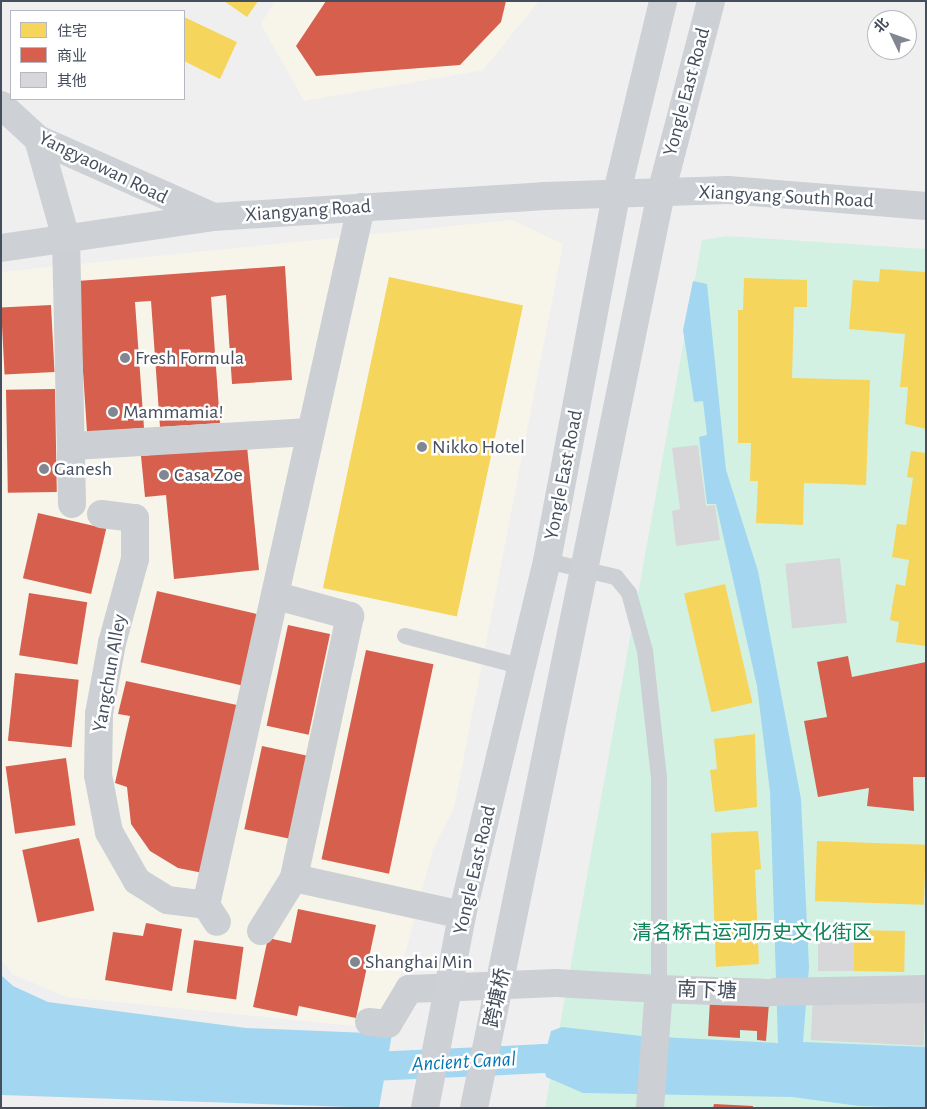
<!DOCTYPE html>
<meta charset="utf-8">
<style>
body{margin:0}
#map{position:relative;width:927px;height:1109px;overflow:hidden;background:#f0efef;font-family:"Alegreya Sans","Noto Sans SC",sans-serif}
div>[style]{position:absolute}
.commercial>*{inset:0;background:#f7f5ea}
.green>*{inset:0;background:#d2f1e2}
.water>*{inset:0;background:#a3d6f1}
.homes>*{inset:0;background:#f6d55c;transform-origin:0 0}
.shops>*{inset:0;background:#d6604d;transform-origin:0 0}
.canal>*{height:29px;margin:-14.5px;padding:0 14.5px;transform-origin:14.5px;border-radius:14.5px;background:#a3d6f1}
.building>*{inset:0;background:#d7d7d9;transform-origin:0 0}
.lane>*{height:16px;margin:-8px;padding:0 8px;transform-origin:8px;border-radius:8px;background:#cccfd3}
.street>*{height:28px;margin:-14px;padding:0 14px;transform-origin:14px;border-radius:14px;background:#cccfd3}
.secondary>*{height:28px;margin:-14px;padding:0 14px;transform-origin:14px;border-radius:14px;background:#cdd0d4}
.dots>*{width:14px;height:14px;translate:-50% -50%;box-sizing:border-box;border:2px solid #fff;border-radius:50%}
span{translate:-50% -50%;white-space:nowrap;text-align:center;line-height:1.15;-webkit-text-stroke:5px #fff;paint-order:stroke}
.street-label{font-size:20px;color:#454e5d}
.poi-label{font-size:20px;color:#454e5d}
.left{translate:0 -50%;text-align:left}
.park-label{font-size:20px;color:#10835a}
.water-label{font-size:21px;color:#0275b3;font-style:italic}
.frame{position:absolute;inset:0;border:2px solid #454e5d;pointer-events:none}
.legend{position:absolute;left:10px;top:10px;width:175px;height:90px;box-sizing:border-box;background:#fff;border:1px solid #b5b8be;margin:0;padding:6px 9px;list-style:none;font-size:15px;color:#454e5d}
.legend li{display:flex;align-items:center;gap:10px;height:25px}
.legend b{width:25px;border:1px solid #b5b8be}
.north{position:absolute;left:867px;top:10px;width:50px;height:50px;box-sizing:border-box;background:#fff;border:1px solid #b5b8be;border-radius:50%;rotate:312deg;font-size:14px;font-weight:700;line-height:20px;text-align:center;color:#454e5d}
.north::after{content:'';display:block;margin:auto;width:18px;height:22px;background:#818690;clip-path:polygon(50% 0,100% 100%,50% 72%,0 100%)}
</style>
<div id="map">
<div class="commercial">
<div style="clip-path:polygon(275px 1px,539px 1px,483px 70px,304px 101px,261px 24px)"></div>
<div style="clip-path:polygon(512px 220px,563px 244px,454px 808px,433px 849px,385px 1029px,67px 997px,12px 974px,1px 959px,1px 272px)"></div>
</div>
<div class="green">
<div style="clip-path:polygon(727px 236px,926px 249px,926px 1108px,545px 1108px,702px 240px)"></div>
</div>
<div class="water">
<div style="clip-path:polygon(693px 281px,707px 284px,726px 470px,758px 571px,801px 799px,809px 967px,803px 1042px,926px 1047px,926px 1108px,859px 1106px,792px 1097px,583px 1093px,546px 1077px,544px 1058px,551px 1031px,562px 1027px,641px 1036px,778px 1043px,770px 792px,757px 686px,716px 504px,707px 504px,699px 437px,707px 435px,703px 401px,694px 402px,683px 330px)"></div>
<div style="clip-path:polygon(1px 975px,13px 986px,48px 1002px,246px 1028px,392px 1034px,379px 1108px,1px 1095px)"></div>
</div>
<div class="homes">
<div style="clip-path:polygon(224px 1px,258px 1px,247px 17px)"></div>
<div style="clip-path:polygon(184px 17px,237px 42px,220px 79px,184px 61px)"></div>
<div style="clip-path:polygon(880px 269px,926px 272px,926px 429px,905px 424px,908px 387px,900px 387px,905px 334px,849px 329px,853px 280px,879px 282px)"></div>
<div style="left:389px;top:277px;width:137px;height:318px;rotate:12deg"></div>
<div style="clip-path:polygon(744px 278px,807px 280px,807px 307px,794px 307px,792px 378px,870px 380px,866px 485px,804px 483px,803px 525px,756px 523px,758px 481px,750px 481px,751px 443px,738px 443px,738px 310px,743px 310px)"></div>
<div style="clip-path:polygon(911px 451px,926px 453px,926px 646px,896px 642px,899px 622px,890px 620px,896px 584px,905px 586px,909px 560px,892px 557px,897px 524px,906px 525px,913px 478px,907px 477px)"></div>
<div style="left:725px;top:584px;width:122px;height:42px;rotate:77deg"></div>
<div style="clip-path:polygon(755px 734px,757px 807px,715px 812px,710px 770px,717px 769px,714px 739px)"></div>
<div style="clip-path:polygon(758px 831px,761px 869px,755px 870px,759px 964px,716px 967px,711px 833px)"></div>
<div style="left:817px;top:841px;width:109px;height:60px;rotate:2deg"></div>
<div style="left:854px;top:930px;width:51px;height:41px;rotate:1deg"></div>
</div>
<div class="shops">
<div style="clip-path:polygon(326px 1px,506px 1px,501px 22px,460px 65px,316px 76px,296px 46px)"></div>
<div style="clip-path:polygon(285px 266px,292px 380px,232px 384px,226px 295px,211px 297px,220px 423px,160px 427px,151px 301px,135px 302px,144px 428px,87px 432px,77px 281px)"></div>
<div style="left:51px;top:305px;width:67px;height:50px;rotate:87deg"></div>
<div style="left:55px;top:389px;width:103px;height:49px;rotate:89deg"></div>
<div style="clip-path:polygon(247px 446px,259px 570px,174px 579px,166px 495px,145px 497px,141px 456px)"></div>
<div style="left:38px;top:513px;width:70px;height:67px;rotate:13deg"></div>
<div style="left:157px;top:591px;width:103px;height:73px;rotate:13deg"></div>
<div style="left:29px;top:593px;width:59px;height:63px;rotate:9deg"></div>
<div style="left:288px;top:625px;width:43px;height:103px;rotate:12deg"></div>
<div style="left:366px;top:650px;width:69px;height:214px;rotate:12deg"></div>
<div style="clip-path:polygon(848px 656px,852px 677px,926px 662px,926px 777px,913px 777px,914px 811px,867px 806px,869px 788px,818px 797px,804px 721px,827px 717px,817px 662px)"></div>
<div style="left:15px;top:673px;width:64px;height:68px;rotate:6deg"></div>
<div style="clip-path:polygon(126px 681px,237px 705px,203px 873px,178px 868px,150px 851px,131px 824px,127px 787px,115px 783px,130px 716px,118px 714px)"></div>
<div style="left:262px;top:746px;width:49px;height:85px;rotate:12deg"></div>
<div style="left:66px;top:758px;width:68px;height:61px;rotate:82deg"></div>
<div style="left:79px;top:838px;width:74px;height:58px;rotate:78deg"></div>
<div style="clip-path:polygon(298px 909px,376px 925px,356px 1018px,299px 1006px,297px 1016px,253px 1007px,268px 938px,291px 943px)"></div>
<div style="clip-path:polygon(146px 923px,182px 929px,172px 991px,105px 980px,113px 932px,143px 936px)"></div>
<div style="left:194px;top:940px;width:50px;height:53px;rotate:8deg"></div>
<div style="clip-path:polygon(710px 1000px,769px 1003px,766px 1041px,757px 1040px,757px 1031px,740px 1030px,740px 1038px,708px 1036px)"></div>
<div style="clip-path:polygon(714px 1104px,753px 1106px,753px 1108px,713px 1108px)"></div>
</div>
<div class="canal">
<div style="left:348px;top:1067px;width:196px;rotate:-2.6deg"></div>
<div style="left:544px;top:1058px;width:39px;rotate:7deg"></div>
</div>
<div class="building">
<div style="clip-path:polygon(698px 445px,706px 506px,715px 505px,720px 540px,676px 546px,672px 511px,680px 509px,672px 448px)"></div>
<div style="left:840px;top:558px;width:65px;height:55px;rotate:84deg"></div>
<div style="left:818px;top:930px;width:36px;height:41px"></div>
<div style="left:813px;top:996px;width:113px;height:44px;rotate:3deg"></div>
</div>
<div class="lane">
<div style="left:547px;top:561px;width:71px;rotate:13.1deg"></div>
<div style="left:616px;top:577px;width:21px;rotate:51deg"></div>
<div style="left:629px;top:593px;width:60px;rotate:74.6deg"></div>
<div style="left:645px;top:651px;width:127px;rotate:83.7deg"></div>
<div style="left:659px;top:777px;width:212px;rotate:90deg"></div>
<div style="left:405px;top:636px;width:122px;rotate:14.7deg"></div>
</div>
<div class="street">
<div style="left:66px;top:238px;width:266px;rotate:88.7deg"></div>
<div style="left:73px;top:446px;width:237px;rotate:-3.4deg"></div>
<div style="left:101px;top:514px;width:34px;rotate:7deg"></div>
<div style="left:135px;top:518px;width:41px;rotate:90deg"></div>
<div style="left:135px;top:559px;width:87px;rotate:105.3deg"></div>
<div style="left:112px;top:643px;width:72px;rotate:100.4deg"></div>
<div style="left:99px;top:714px;width:61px;rotate:90.9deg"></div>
<div style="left:98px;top:775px;width:58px;rotate:79.1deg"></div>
<div style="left:109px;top:832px;width:56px;rotate:60.3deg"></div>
<div style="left:137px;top:881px;width:36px;rotate:32deg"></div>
<div style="left:167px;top:900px;width:39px;rotate:7deg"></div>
<div style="left:206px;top:905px;width:20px;rotate:57deg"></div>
<div style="left:277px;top:596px;width:76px;rotate:15.3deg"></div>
<div style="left:350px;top:616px;width:268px;rotate:102.1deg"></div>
<div style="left:206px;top:905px;width:715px;rotate:-77.48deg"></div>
<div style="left:261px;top:931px;width:62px;rotate:-58.1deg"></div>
<div style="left:294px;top:878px;width:172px;rotate:12.4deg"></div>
<div style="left:775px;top:992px;width:151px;rotate:-1.1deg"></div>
<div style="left:369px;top:1022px;width:19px;rotate:6deg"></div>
<div style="left:388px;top:1024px;width:41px;rotate:-59deg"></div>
<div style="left:409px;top:989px;width:147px;rotate:-2.3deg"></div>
<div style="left:556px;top:983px;width:103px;rotate:3.3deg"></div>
<div style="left:650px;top:1108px;width:119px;rotate:-85.7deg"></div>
<div style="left:659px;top:989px;width:108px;rotate:2.1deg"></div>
</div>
<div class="secondary">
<div style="left:1px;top:105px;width:50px;rotate:42.6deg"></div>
<div style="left:38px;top:139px;width:190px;rotate:23.9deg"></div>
<div style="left:38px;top:139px;width:103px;rotate:74.2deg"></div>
<div style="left:1px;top:248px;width:214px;rotate:-8.3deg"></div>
<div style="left:213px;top:217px;width:333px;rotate:-3.6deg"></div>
<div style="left:545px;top:196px;width:183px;rotate:-1.9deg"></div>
<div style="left:728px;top:190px;width:199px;rotate:4.6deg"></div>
<div style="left:425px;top:1108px;width:197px;rotate:-79.1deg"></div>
<div style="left:462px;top:915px;width:364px;rotate:-76.5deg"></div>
<div style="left:547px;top:561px;width:371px;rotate:-79.3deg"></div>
<div style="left:616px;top:196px;width:201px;rotate:-76.4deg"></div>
<div style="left:474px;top:1108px;width:934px;rotate:-78.45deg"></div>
<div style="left:661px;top:193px;width:198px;rotate:-75.4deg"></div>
</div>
<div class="dots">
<div style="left:125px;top:358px;background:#818690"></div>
<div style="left:113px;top:412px;background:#818690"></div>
<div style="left:422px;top:447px;background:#818690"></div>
<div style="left:44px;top:469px;background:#818690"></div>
<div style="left:164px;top:475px;background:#818690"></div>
<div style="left:355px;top:962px;background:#818690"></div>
</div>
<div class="street-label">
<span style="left:687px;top:92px;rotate:-75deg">Yongle East Road</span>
<span style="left:103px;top:168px;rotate:26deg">Yangyaowan Road</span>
<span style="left:786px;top:197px;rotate:3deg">Xiangyang South Road</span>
<span style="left:308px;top:211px;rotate:-4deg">Xiangyang Road</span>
<span style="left:564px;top:475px;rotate:-79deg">Yongle East Road</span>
<span style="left:110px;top:673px;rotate:-80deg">Yangchun Alley</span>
<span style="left:475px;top:870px;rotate:-77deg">Yongle East Road</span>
<span style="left:707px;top:991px;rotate:2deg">南下塘</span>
<span style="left:498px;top:998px;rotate:-78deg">跨塘桥</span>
</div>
<div class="poi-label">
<span class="left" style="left:135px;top:358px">Fresh Formula</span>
<span class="left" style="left:123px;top:412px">Mammamia!</span>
<span class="left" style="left:432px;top:447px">Nikko Hotel</span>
<span class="left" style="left:54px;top:469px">Ganesh</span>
<span class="left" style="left:174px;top:475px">Casa Zoe</span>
<span class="left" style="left:365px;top:962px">Shanghai Min</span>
</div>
<div class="park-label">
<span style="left:752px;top:933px">清名桥古运河历史文化街区</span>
</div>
<div class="water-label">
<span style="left:464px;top:1062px;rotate:-3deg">Ancient Canal</span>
</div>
<div class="frame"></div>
<ul class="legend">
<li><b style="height:14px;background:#f6d55c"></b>住宅</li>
<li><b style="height:14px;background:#d6604d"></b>商业</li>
<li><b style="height:14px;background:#d7d7d9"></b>其他</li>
</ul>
<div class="north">北</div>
</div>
